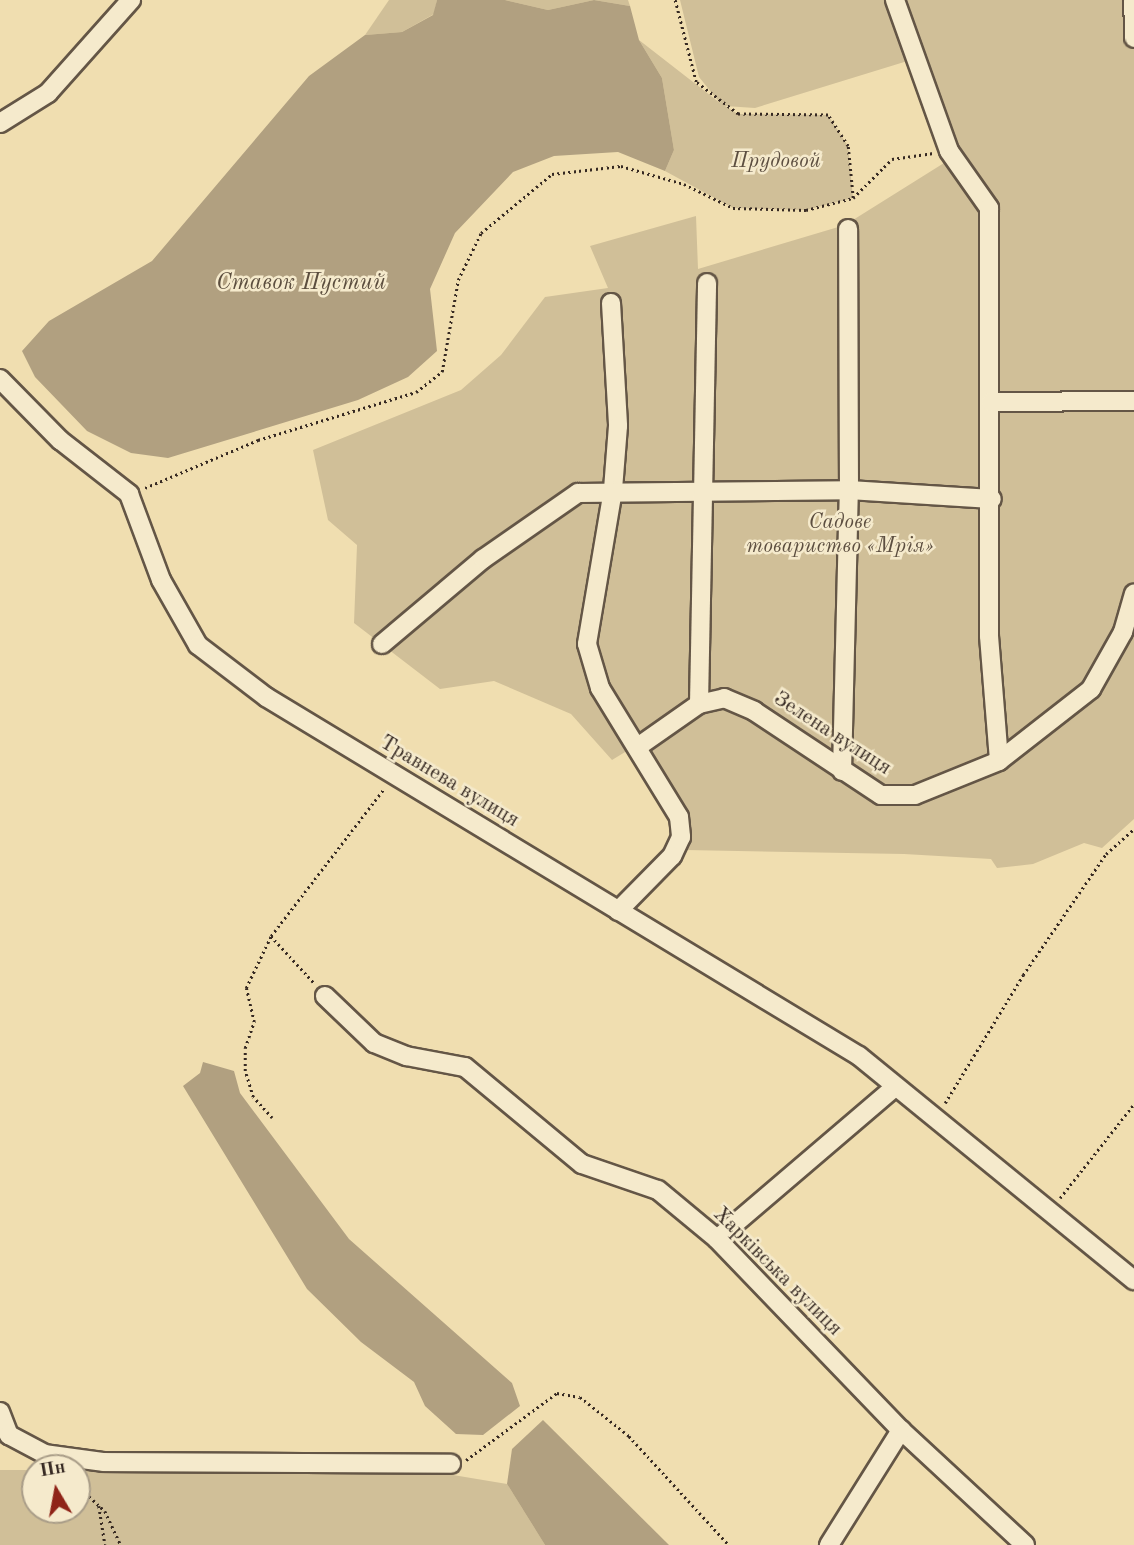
<!DOCTYPE html>
<meta charset="utf-8">
<style>
body{margin:0}
#map{position:relative;width:1134px;height:1545px;overflow:hidden;background:#f0deb0;font-family:"Old Standard TT",serif}
div>[style]{position:absolute}
.green>*{inset:0;background:#d0bf98}
.water>*{inset:0;background:#b1a080}
.path>*{height:2.5px;margin-top:-1.25px;transform-origin:0;background:repeating-linear-gradient(90deg,#362922 0 2px,transparent 0 5.5px)}
.roads{filter:drop-shadow(2px 0 #645646) drop-shadow(-2px 0 #645646) drop-shadow(0 2px #645646) drop-shadow(0 -2px #645646)}
.street>*{height:18px;margin:-9px;padding:0 9px;transform-origin:9px;border-radius:9px;background:#f5eacc}
span{translate:-50% -50%;white-space:nowrap;text-align:center;line-height:1.15;-webkit-text-stroke:5px #f5eacc;paint-order:stroke}
.park-label{font-size:21px;color:#5c4e40;font-style:italic}
.street-label{font-size:21px;color:#362922}
.water-label{font-size:23px;color:#5b4d3e;font-style:italic}
.north{position:absolute;left:21px;top:1454px;width:70px;height:70px;box-sizing:border-box;background:#f5eacc;border:2px solid #a99d88;border-radius:50%;rotate:350deg;font-size:19px;font-weight:700;line-height:28px;text-align:center;color:#362922}
.north::after{content:'';display:block;margin:auto;width:24px;height:32px;background:#8f2418;clip-path:polygon(50% 0,100% 100%,50% 72%,0 100%)}
</style>
<div id="map">
<div class="green">
<div style="clip-path:polygon(389px 0,437px 0,434px 14px,402px 32px,365px 35px)"></div>
<div style="clip-path:polygon(505px 0,628px 0,630px 6px,594px 0,548px 10px)"></div>
<div style="clip-path:polygon(680px 0,1134px 0,1134px 819px,1102px 848px,1084px 843px,1033px 864px,997px 868px,991px 859px,904px 854px,686px 850px,686px 821px,660px 770px,643px 777px,630px 749px,612px 760px,571px 714px,494px 681px,440px 689px,354px 623px,357px 545px,328px 520px,313px 450px,461px 390px,501px 355px,545px 297px,608px 288px,590px 246px,696px 216px,698px 269px,845px 225px,952px 158px,914px 59px,755px 108px,725px 106px,738px 114px,828px 115px,848px 146px,853px 198px,806px 210px,733px 208px,665px 171px,674px 150px,662px 78px,639px 40px,720px 103px,699px 77px)"></div>
<div style="clip-path:polygon(0 1470px,35px 1470px,35px 1510px,77px 1510px,77px 1470px,429px 1471px,507px 1484px,545px 1545px,0 1545px)"></div>
</div>
<div class="water">
<div style="clip-path:polygon(437px 0,505px 0,548px 10px,594px 0,630px 6px,639px 40px,662px 78px,674px 150px,665px 171px,618px 152px,554px 156px,513px 172px,455px 233px,430px 289px,437px 351px,408px 377px,358px 400px,168px 458px,131px 453px,87px 431px,35px 377px,22px 351px,49px 321px,152px 261px,309px 76px,365px 35px,402px 32px,433px 15px)"></div>
<div style="clip-path:polygon(203px 1062px,234px 1071px,240px 1093px,349px 1239px,512px 1383px,520px 1406px,483px 1435px,456px 1434px,425px 1406px,414px 1382px,361px 1342px,307px 1289px,183px 1086px,200px 1073px)"></div>
<div style="clip-path:polygon(543px 1420px,669px 1545px,545px 1545px,507px 1484px,512px 1449px)"></div>
</div>
<div class="path">
<div style="left:853px;top:198px;width:55px;rotate:-45deg"></div>
<div style="left:892px;top:159px;width:42px;rotate:-8.1deg"></div>
<div style="left:145px;top:488px;width:123px;rotate:-23deg"></div>
<div style="left:258px;top:440px;width:165px;rotate:-16.9deg"></div>
<div style="left:416px;top:392px;width:33px;rotate:-38deg"></div>
<div style="left:442px;top:372px;width:93px;rotate:-80.1deg"></div>
<div style="left:458px;top:280px;width:52px;rotate:-63.9deg"></div>
<div style="left:481px;top:233px;width:92px;rotate:-39.7deg"></div>
<div style="left:552px;top:174px;width:69px;rotate:-6.6deg"></div>
<div style="left:621px;top:166px;width:66px;rotate:15.9deg"></div>
<div style="left:684px;top:184px;width:55px;rotate:26.1deg"></div>
<div style="left:733px;top:208px;width:73px;rotate:1.6deg"></div>
<div style="left:806px;top:210px;width:49px;rotate:-14.3deg"></div>
<div style="left:853px;top:198px;width:52px;rotate:-95.5deg"></div>
<div style="left:848px;top:146px;width:37px;rotate:-123deg"></div>
<div style="left:828px;top:115px;width:90px;rotate:-179.4deg"></div>
<div style="left:738px;top:114px;width:53px;rotate:-142.7deg"></div>
<div style="left:696px;top:82px;width:85px;rotate:-104.4deg"></div>
<div style="left:271px;top:936px;width:64px;rotate:47.5deg"></div>
<div style="left:945px;top:1103px;width:150px;rotate:-58.6deg"></div>
<div style="left:1023px;top:975px;width:147px;rotate:-55.6deg"></div>
<div style="left:1106px;top:854px;width:38px;rotate:-42deg"></div>
<div style="left:272px;top:1118px;width:28px;rotate:-132deg"></div>
<div style="left:253px;top:1097px;width:27px;rotate:-107deg"></div>
<div style="left:245px;top:1071px;width:23px;rotate:-90deg"></div>
<div style="left:245px;top:1048px;width:28px;rotate:-71deg"></div>
<div style="left:254px;top:1022px;width:35px;rotate:-103deg"></div>
<div style="left:246px;top:988px;width:58px;rotate:-64.3deg"></div>
<div style="left:271px;top:936px;width:185px;rotate:-52.5deg"></div>
<div style="left:1060px;top:1198px;width:120px;rotate:-51.8deg"></div>
<div style="left:466px;top:1460px;width:113px;rotate:-36.4deg"></div>
<div style="left:557px;top:1393px;width:23px;rotate:10deg"></div>
<div style="left:580px;top:1397px;width:63px;rotate:38.5deg"></div>
<div style="left:629px;top:1436px;width:148px;rotate:47.5deg"></div>
<div style="left:77px;top:1485px;width:38px;rotate:43deg"></div>
<div style="left:105px;top:1511px;width:38px;rotate:65deg"></div>
<div style="left:99px;top:1506px;width:39px;rotate:81deg"></div>
</div>
<div class="roads">
<div class="street">
<div style="left:895px;top:0;width:160px;rotate:70.3deg"></div>
<div style="left:949px;top:151px;width:70px;rotate:54.9deg"></div>
<div style="left:989px;top:208px;width:428px;rotate:90deg"></div>
<div style="left:989px;top:636px;width:125px;rotate:85.4deg"></div>
<div style="left:1133px;top:0;width:38px;rotate:88deg"></div>
<div style="left:0;top:123px;width:57px;rotate:-32deg"></div>
<div style="left:48px;top:93px;width:125px;rotate:-48.3deg"></div>
<div style="left:611px;top:303px;width:123px;rotate:86.7deg"></div>
<div style="left:618px;top:426px;width:64px;rotate:94.5deg"></div>
<div style="left:613px;top:490px;width:156px;rotate:99.6deg"></div>
<div style="left:587px;top:644px;width:46px;rotate:73.5deg"></div>
<div style="left:600px;top:688px;width:151px;rotate:58.5deg"></div>
<div style="left:679px;top:817px;width:20px;rotate:84deg"></div>
<div style="left:681px;top:837px;width:21px;rotate:115deg"></div>
<div style="left:672px;top:856px;width:77px;rotate:134.5deg"></div>
<div style="left:0;top:379px;width:86px;rotate:45.5deg"></div>
<div style="left:60px;top:440px;width:88px;rotate:38deg"></div>
<div style="left:129px;top:494px;width:92px;rotate:69.6deg"></div>
<div style="left:161px;top:580px;width:75px;rotate:60.4deg"></div>
<div style="left:198px;top:645px;width:86px;rotate:37.4deg"></div>
<div style="left:266px;top:697px;width:693px;rotate:31.19deg"></div>
<div style="left:859px;top:1056px;width:355px;rotate:39.2deg"></div>
<div style="left:991px;top:402px;width:143px;rotate:-0.4deg"></div>
<div style="left:382px;top:644px;width:132px;rotate:-40.1deg"></div>
<div style="left:483px;top:559px;width:116px;rotate:-34.8deg"></div>
<div style="left:578px;top:493px;width:271px;rotate:-0.6deg"></div>
<div style="left:849px;top:490px;width:143px;rotate:3.6deg"></div>
<div style="left:699px;top:704px;width:421px;rotate:-88.9deg"></div>
<div style="left:639px;top:746px;width:73px;rotate:-35deg"></div>
<div style="left:699px;top:704px;width:26px;rotate:-13deg"></div>
<div style="left:724px;top:698px;width:33px;rotate:23deg"></div>
<div style="left:754px;top:711px;width:152px;rotate:33.5deg"></div>
<div style="left:881px;top:795px;width:34px"></div>
<div style="left:915px;top:795px;width:91px;rotate:-22deg"></div>
<div style="left:999px;top:761px;width:117px;rotate:-38deg"></div>
<div style="left:1091px;top:689px;width:65px;rotate:-60.7deg"></div>
<div style="left:1123px;top:632px;width:40px;rotate:-74deg"></div>
<div style="left:842px;top:771px;width:281px;rotate:-88.6deg"></div>
<div style="left:849px;top:490px;width:261px;rotate:-90.2deg"></div>
<div style="left:325px;top:996px;width:68px;rotate:43.8deg"></div>
<div style="left:374px;top:1043px;width:35px;rotate:22deg"></div>
<div style="left:406px;top:1056px;width:60px;rotate:10.6deg"></div>
<div style="left:465px;top:1067px;width:152px;rotate:39.7deg"></div>
<div style="left:582px;top:1164px;width:80px;rotate:18.9deg"></div>
<div style="left:658px;top:1190px;width:77px;rotate:39.7deg"></div>
<div style="left:717px;top:1239px;width:265px;rotate:46.1deg"></div>
<div style="left:901px;top:1430px;width:169px;rotate:42.8deg"></div>
<div style="left:717px;top:1239px;width:234px;rotate:-40.5deg"></div>
<div style="left:0;top:1412px;width:25px;rotate:69deg"></div>
<div style="left:9px;top:1435px;width:40px;rotate:28deg"></div>
<div style="left:44px;top:1454px;width:61px;rotate:7.6deg"></div>
<div style="left:104px;top:1462px;width:347px;rotate:0.3deg"></div>
<div style="left:829px;top:1545px;width:136px;rotate:-57.9deg"></div>
</div>
</div>
<div class="park-label">
<span style="left:776px;top:162px">Прудовой</span>
<span style="left:840px;top:535px">Садове<br>товариство «Мрія»</span>
</div>
<div class="street-label">
<span style="left:832px;top:734px;rotate:33deg">Зелена вулиця</span>
<span style="left:449px;top:782px;rotate:31deg">Травнева вулиця</span>
<span style="left:777px;top:1272px;rotate:45deg">Харківська вулиця</span>
</div>
<div class="water-label">
<span style="left:301px;top:283px">Ставок Пустий</span>
</div>
<div class="north">Пн</div>
</div>
